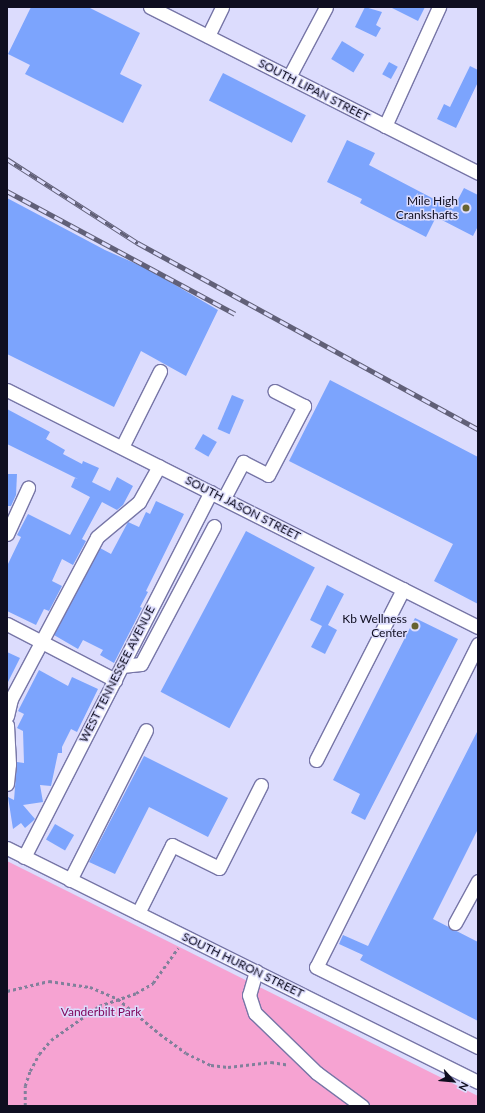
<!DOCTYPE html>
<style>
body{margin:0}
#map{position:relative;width:485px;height:1113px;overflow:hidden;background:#dcdcfd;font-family:Lato,sans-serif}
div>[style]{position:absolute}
.green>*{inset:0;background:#f6a3d2}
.building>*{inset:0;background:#7ca4fd;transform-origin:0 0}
.path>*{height:2.5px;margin-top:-1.25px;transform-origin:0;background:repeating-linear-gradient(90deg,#81809b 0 3px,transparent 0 6px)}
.roads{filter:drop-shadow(1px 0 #7776a7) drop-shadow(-1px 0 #7776a7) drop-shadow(0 1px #7776a7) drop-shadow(0 -1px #7776a7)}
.minor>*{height:13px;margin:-6.5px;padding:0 6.5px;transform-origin:6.5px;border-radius:6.5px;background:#fff}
.rail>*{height:4.5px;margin-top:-2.25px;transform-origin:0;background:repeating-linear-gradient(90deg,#dcdcfd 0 9px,#616078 0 18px);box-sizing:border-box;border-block:1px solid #616078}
.dots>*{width:11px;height:11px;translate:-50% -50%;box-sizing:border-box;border:2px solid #dcdcfd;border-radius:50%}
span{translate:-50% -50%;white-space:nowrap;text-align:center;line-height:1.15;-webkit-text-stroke:3px #dcdcfd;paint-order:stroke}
.street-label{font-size:12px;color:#0f0e20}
.poi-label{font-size:12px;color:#0f0e20}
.right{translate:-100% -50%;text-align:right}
.park-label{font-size:12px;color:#80075d}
.frame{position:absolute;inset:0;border:8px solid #0f0e20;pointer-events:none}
.north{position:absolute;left:433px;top:1061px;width:40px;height:40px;-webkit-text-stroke:3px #dcdcfd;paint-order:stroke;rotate:117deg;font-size:11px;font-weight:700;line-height:16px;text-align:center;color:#0f0e20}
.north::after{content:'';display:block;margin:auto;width:14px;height:18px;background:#0f0e20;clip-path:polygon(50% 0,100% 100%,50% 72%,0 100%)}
</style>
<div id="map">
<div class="green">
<div style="clip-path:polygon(7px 861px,478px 1096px,478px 1106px,7px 1106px)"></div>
</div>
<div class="building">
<div style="clip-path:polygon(31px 7px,88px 7px,140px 33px,120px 74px,142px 85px,123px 123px,25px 74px,30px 65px,8px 54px)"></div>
<div style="clip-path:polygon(365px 7px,382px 12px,376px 25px,381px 28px,376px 37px,355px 27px)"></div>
<div style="clip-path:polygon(390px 7px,425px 7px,418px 21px)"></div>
<div style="left:342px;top:41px;width:26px;height:21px;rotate:31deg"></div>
<div style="left:389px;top:62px;width:10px;height:14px;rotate:29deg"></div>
<div style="clip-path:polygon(470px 66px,478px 70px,478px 82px,456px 128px,437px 119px,444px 104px,450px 107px)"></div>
<div style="left:223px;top:73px;width:93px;height:31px;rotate:27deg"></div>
<div style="clip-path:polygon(347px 140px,375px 153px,369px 165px,453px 209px,464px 188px,478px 195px,478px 226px,473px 236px,436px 217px,426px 237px,360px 203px,362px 199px,327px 182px)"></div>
<div style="clip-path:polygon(7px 198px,105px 250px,148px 269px,218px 310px,186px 376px,141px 351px,114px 407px,7px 354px)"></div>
<div style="clip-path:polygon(330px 380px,478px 457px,478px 604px,434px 581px,453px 544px,289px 461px)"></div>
<div style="left:232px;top:395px;width:13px;height:37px;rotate:23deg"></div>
<div style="clip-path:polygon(7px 409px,50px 432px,46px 439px,65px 450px,63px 454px,82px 464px,83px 461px,99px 468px,92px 482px,110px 491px,117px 477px,133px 486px,123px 505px,117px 510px,102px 502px,82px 539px,86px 541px,73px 565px,62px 559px,52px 581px,62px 586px,49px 611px,44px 609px,36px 625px,7px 611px,7px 566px,21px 537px,17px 535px,28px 514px,70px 535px,90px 497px,71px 487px,75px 478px,78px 479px,7px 444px)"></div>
<div style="left:203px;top:434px;width:16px;height:17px;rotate:30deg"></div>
<div style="clip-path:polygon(7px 474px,17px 474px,16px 495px,11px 506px,7px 506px)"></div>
<div style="clip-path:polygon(156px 501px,184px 514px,146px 591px,148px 592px,140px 607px,142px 608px,114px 663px,100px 655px,103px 650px,83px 640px,78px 649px,54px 635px,100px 548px,111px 554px,128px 522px,139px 527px,146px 512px,150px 514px)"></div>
<div style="left:246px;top:531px;width:78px;height:182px;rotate:28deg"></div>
<div style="clip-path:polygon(327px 585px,344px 594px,328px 625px,337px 630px,325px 654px,311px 647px,322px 626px,310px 620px)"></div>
<div style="clip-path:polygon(415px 618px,458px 639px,365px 820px,351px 813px,360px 794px,333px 780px)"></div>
<div style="clip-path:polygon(7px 652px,20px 658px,7px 684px)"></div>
<div style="clip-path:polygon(39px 670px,68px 686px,72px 677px,98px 689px,77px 732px,71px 729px,62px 747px,62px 753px,58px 753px,51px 786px,40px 785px,43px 802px,23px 805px,35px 819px,33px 821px,25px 828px,21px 823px,13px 829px,8px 797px,14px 800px,17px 762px,24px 763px,23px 731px,17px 728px,24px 714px,18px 711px)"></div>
<div style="clip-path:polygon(478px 730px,478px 829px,433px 919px,478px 942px,478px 1021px,360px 960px,363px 955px,339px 944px,343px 935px,368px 946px)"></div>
<div style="clip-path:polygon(144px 756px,228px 798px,208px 837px,149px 807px,115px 874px,89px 862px)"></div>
<div style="left:55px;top:824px;width:22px;height:18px;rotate:30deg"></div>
</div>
<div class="path">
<div style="left:7px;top:991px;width:43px;rotate:-13.4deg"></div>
<div style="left:49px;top:981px;width:41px;rotate:8.3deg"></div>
<div style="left:90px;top:987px;width:30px;rotate:23deg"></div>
<div style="left:118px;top:999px;width:55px;rotate:39.8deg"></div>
<div style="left:160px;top:1034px;width:32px;rotate:36deg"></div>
<div style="left:186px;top:1053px;width:28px;rotate:26deg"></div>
<div style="left:211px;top:1065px;width:17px;rotate:7deg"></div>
<div style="left:228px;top:1067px;width:43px;rotate:-6.6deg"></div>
<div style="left:271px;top:1062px;width:18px;rotate:9deg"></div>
<div style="left:25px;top:1106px;width:20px;rotate:-90deg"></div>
<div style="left:25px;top:1086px;width:16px;rotate:-72deg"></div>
<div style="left:30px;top:1071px;width:19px;rotate:-62deg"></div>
<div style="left:39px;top:1054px;width:18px;rotate:-49deg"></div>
<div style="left:51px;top:1040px;width:59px;rotate:-35.3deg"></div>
<div style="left:99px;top:1006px;width:39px;rotate:-19deg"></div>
<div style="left:136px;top:993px;width:20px;rotate:-30deg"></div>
<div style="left:153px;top:983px;width:43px;rotate:-54.5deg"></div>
</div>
<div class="roads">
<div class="minor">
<div style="left:150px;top:7px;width:368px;rotate:26.8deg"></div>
<div style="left:208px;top:36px;width:32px;rotate:-64deg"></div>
<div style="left:289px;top:77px;width:79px;rotate:-62.1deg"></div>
<div style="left:385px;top:126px;width:131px;rotate:-65.6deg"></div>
<div style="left:7px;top:390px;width:527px;rotate:26.71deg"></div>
<div style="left:122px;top:447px;width:85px;rotate:-63.4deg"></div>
<div style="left:224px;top:498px;width:41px;rotate:-62.2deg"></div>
<div style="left:243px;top:462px;width:28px;rotate:27deg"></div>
<div style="left:268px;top:475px;width:78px;rotate:-62.4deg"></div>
<div style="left:304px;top:406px;width:33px;rotate:-153deg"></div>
<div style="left:7px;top:534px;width:51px;rotate:-65.5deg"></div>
<div style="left:7px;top:624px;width:122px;rotate:27.4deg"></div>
<div style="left:478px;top:644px;width:361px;rotate:116.6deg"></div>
<div style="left:316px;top:967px;width:181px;rotate:26.3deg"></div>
<div style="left:122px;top:666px;width:19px;rotate:-6deg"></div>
<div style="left:141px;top:664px;width:156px;rotate:-62.1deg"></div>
<div style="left:7px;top:716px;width:17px;rotate:-77deg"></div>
<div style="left:11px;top:699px;width:183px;rotate:-62deg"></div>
<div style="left:97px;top:537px;width:55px;rotate:-39.8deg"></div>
<div style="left:139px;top:502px;width:41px;rotate:-60.9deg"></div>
<div style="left:7px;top:725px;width:39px;rotate:87deg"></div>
<div style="left:9px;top:764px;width:20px;rotate:96deg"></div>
<div style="left:316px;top:760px;width:192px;rotate:-63deg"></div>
<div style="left:7px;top:848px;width:526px;rotate:26.42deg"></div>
<div style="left:24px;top:857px;width:410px;rotate:-62.9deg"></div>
<div style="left:70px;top:880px;width:168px;rotate:-63.1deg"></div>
<div style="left:138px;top:913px;width:76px;rotate:-63.4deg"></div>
<div style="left:172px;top:845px;width:52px;rotate:26.1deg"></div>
<div style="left:219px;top:868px;width:93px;rotate:-63.2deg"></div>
<div style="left:455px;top:923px;width:48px;rotate:-61.3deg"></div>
<div style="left:256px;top:971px;width:25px;rotate:106deg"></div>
<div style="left:249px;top:995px;width:19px;rotate:72deg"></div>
<div style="left:255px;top:1013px;width:86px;rotate:44.1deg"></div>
<div style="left:317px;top:1073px;width:56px;rotate:36.3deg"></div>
</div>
</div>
<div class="rail">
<div style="left:7px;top:159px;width:156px;rotate:32.7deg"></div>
<div style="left:138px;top:243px;width:388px;rotate:28.7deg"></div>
<div style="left:7px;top:191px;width:259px;rotate:28.3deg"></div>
</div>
<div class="dots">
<div style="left:466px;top:208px;background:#676330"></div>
<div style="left:415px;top:626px;background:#676330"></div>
</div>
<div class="street-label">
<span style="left:314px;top:90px;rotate:27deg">SOUTH LIPAN STREET</span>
<span style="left:243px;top:508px;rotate:27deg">SOUTH JASON STREET</span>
<span style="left:117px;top:674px;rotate:-63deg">WEST TENNESSEE AVENUE</span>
<span style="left:243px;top:965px;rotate:26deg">SOUTH HURON STREET</span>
</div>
<div class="poi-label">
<span class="right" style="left:458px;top:208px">Mile High<br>Crankshafts</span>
<span class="right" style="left:407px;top:626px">Kb Wellness<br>Center</span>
</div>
<div class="park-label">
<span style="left:101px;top:1012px">Vanderbilt Park</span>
</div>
<div class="frame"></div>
<div class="north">N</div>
</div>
